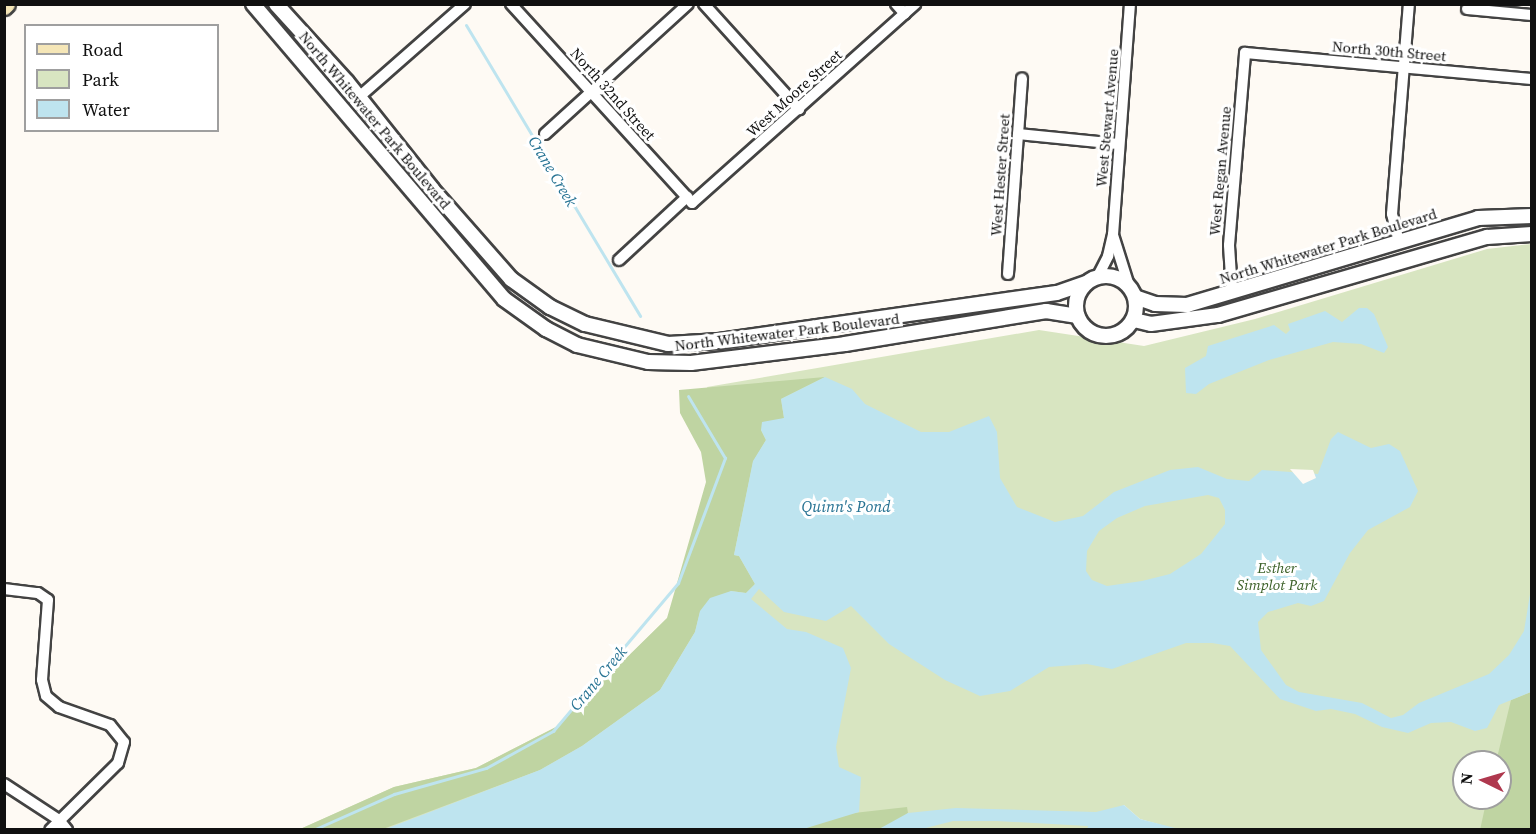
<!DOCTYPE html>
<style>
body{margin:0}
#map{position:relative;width:1536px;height:834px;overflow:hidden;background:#fefaf4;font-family:"Source Serif 4",serif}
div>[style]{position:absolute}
.green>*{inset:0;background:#d8e5c1}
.forest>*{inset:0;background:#bfd4a2}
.water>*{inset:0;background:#bee4ef}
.pier>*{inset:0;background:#fefaf4}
.stream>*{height:3px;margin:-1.5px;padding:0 1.5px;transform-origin:1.5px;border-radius:1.5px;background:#bee4ef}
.roads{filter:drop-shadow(2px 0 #434343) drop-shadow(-2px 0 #434343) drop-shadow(0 2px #434343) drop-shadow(0 -2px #434343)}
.minor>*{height:10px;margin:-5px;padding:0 5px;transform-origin:5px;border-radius:5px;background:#fff}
.tertiary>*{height:14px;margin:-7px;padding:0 7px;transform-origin:7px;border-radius:7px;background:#fff}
.tertiary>.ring{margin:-7px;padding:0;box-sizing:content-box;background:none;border:14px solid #fff;border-radius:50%}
.secondary>*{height:15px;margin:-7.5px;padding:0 7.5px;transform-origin:7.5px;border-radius:7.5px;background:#f5e6b7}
span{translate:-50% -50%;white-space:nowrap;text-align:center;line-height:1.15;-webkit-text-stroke:6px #fff;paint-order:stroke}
.street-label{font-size:15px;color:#101010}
.park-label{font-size:15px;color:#3b6027;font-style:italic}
.water-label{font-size:16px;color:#277393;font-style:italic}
.frame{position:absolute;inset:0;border:6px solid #101010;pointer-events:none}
.legend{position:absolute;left:24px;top:24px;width:195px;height:108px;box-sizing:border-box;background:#fff;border:2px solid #9f9f9f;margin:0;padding:8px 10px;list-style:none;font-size:18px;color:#101010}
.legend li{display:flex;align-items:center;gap:12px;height:30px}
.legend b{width:30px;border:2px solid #9f9f9f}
.north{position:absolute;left:1452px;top:750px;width:60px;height:60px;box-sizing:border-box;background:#fff;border:2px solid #9f9f9f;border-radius:50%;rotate:275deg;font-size:16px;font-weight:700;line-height:24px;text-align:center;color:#101010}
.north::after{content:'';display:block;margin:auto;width:21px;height:27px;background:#af384e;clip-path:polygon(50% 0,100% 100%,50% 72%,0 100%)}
</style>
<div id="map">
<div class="green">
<div style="clip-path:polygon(evenodd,1531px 244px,1531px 829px,1179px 830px,1140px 819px,1124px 805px,1087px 830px,298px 830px,394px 787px,476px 768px,556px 727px,691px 595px,728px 449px,707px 387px,1039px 330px,1144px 346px,1255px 319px,1487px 249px,1531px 244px,1464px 762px,1500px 762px,1500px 798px,1464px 798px,1464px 762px)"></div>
</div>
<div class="forest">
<div style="clip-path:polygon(825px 377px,781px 399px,784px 418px,761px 430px,766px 440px,753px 462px,734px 555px,739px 556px,755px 584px,746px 593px,731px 591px,700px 612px,695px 632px,660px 690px,582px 746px,540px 770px,383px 829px,298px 830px,394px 787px,476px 768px,556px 727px,667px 618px,706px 482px,701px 452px,680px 413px,679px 390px)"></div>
<div style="clip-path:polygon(1531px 692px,1531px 829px,1480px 830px,1487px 798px,1500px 798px,1500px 762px,1496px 762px,1511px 700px)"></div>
<div style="clip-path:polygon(907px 807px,908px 813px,898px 821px,879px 829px,800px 830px,845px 814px)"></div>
</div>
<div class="water">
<div style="clip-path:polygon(1359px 308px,1367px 308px,1374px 314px,1388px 347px,1384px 353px,1361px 344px,1333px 342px,1269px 360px,1209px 384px,1196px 394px,1186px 393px,1185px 368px,1206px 356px,1208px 346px,1274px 325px,1286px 334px,1290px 330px,1288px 324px,1325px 311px,1342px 322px)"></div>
<div style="clip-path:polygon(evenodd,825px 377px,852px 389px,865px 404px,921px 432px,949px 432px,989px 416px,997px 432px,1000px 478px,1017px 507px,1055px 522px,1083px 516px,1114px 492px,1170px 470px,1198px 467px,1227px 479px,1249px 481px,1262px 470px,1318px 474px,1331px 439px,1338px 432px,1371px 448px,1389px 444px,1400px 451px,1418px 491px,1410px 507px,1368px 530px,1350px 553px,1324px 601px,1311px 606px,1298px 603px,1268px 612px,1258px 622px,1261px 650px,1286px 685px,1299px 692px,1362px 703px,1391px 718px,1403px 715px,1419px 703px,1489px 674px,1509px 655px,1524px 631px,1531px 588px,1531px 692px,1499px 705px,1487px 728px,1475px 731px,1451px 722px,1431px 723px,1408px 733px,1382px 727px,1355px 714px,1331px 709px,1316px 711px,1280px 699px,1230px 646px,1212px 643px,1186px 643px,1112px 669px,1087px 664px,1049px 667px,1010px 691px,980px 696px,945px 680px,889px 644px,851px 606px,826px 621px,784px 612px,759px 589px,751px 599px,787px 629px,806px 632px,843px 648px,851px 668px,836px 747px,839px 767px,861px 777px,859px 812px,800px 830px,383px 830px,540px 770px,582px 746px,660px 690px,695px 632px,700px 611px,710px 598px,731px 591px,746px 593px,755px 584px,739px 556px,734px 555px,753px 461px,766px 440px,761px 430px,762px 422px,784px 418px,781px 399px,825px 377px,1208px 495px,1219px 498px,1225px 510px,1225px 524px,1201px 554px,1170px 574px,1142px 581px,1107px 586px,1092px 580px,1086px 571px,1087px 551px,1099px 531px,1117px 518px,1145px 506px,1208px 495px)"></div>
<div style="clip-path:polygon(1124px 805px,1140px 819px,1179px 829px,1087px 830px,1088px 826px,997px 821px,953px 821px,922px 829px,879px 829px,908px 813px,956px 808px,1096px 812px)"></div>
</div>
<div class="pier">
<div style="clip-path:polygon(1290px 469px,1313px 470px,1316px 478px,1303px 484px)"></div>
</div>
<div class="stream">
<div style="left:466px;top:25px;width:339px;rotate:59.1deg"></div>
<div style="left:313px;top:830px;width:89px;rotate:-24deg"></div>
<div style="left:394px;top:794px;width:96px;rotate:-15.8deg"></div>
<div style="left:486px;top:768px;width:77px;rotate:-28.9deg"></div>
<div style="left:553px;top:731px;width:194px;rotate:-49.8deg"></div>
<div style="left:678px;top:583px;width:134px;rotate:-69.4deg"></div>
<div style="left:725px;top:458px;width:72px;rotate:-120.8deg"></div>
</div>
<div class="roads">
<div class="minor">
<div style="left:511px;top:4px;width:269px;rotate:47.7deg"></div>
<div style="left:692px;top:203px;width:299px;rotate:-41.7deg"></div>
<div style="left:704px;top:4px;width:142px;rotate:47.9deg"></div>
<div style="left:896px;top:4px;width:13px;rotate:48deg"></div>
<div style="left:1467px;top:9px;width:65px;rotate:5.3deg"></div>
<div style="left:359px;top:97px;width:141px;rotate:-41.3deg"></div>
<div style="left:545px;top:134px;width:193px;rotate:-42.3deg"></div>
<div style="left:1018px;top:134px;width:101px;rotate:5.7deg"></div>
<div style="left:1113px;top:235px;width:53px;rotate:72.6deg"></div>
<div style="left:1399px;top:242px;width:29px;rotate:-104deg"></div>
<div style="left:1392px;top:214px;width:211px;rotate:-85.4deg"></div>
<div style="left:619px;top:260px;width:93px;rotate:-42.8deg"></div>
<div style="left:1008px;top:274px;width:196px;rotate:-85.9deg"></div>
<div style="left:1097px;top:278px;width:25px;rotate:-63deg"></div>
<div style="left:1108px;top:256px;width:22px;rotate:-77deg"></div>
<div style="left:1113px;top:235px;width:232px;rotate:-85.8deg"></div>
<div style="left:1232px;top:292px;width:47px;rotate:-93.7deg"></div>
<div style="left:1229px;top:245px;width:193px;rotate:-85.2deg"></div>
<div style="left:1245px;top:53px;width:288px;rotate:5.2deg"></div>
<div style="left:4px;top:589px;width:34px;rotate:7deg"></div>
<div style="left:38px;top:593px;width:12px;rotate:35deg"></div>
<div style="left:48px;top:600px;width:80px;rotate:94.3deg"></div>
<div style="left:42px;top:680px;width:16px;rotate:76deg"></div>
<div style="left:46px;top:696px;width:17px;rotate:40deg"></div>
<div style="left:59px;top:707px;width:54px;rotate:19.4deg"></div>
<div style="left:110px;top:725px;width:22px;rotate:51deg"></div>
<div style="left:124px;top:742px;width:22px;rotate:106deg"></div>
<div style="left:118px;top:763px;width:95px;rotate:135.4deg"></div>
<div style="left:4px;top:784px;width:66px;rotate:33.2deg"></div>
<div style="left:59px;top:820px;width:13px;rotate:51deg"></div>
</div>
<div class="tertiary">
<div style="left:253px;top:4px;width:387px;rotate:49.6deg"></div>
<div style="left:504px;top:299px;width:52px;rotate:35.5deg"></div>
<div style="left:546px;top:329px;width:35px;rotate:27deg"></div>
<div style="left:577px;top:345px;width:73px;rotate:13.5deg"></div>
<div style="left:648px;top:362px;width:43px;rotate:1.3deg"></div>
<div style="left:691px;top:363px;width:155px;rotate:-7deg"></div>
<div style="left:845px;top:344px;width:204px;rotate:-9.3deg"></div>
<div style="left:1046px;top:311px;width:32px;rotate:9deg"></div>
<div style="left:276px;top:4px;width:105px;rotate:47.7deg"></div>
<div style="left:347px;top:82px;width:137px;rotate:51.5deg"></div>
<div style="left:432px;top:189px;width:120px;rotate:48.7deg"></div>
<div style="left:511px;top:279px;width:48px;rotate:35.7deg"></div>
<div style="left:550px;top:307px;width:39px;rotate:26deg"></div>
<div style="left:585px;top:324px;width:85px;rotate:13.5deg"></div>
<div style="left:668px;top:344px;width:51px;rotate:-3.4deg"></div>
<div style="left:719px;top:341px;width:341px;rotate:-8.1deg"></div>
<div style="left:1057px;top:293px;width:31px;rotate:-19deg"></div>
<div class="ring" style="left:1076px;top:276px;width:46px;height:46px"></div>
<div style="left:1135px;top:297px;width:21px;rotate:19deg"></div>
<div style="left:1155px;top:304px;width:32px;rotate:2deg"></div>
<div style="left:1187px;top:305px;width:304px;rotate:-16.6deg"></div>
<div style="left:1478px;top:218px;width:54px;rotate:-2.1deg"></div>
<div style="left:1134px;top:320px;width:17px;rotate:13deg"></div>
<div style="left:1151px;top:324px;width:68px;rotate:-7.7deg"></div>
<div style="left:1218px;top:315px;width:280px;rotate:-16.2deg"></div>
<div style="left:1487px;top:237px;width:45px;rotate:-3.8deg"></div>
</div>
<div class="secondary">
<div style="left:4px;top:7px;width:4px;rotate:-45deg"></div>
</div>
</div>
<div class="street-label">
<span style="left:1389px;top:51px;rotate:5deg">North 30th Street</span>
<span style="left:794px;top:93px;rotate:-42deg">West Moore Street</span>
<span style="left:613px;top:94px;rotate:48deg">North 32nd Street</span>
<span style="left:1107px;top:118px;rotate:-85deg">West Stewart Avenue</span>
<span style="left:375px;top:120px;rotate:50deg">North Whitewater Park Boulevard</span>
<span style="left:1220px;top:171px;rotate:-85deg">West Regan Avenue</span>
<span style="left:1000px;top:175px;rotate:-86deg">West Hester Street</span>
<span style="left:1328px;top:246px;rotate:-17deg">North Whitewater Park Boulevard</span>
<span style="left:787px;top:332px;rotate:-7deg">North Whitewater Park Boulevard</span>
</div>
<div class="park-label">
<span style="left:1277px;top:576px">Esther<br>Simplot Park</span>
</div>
<div class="water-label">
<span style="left:553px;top:171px;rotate:59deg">Crane Creek</span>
<span style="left:846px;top:506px">Quinn's Pond</span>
<span style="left:598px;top:678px;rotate:-50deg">Crane Creek</span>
</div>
<div class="frame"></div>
<ul class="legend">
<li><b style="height:8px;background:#f5e6b7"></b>Road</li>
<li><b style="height:16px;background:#d8e5c1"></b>Park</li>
<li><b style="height:16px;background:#bee4ef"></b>Water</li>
</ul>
<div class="north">N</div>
</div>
